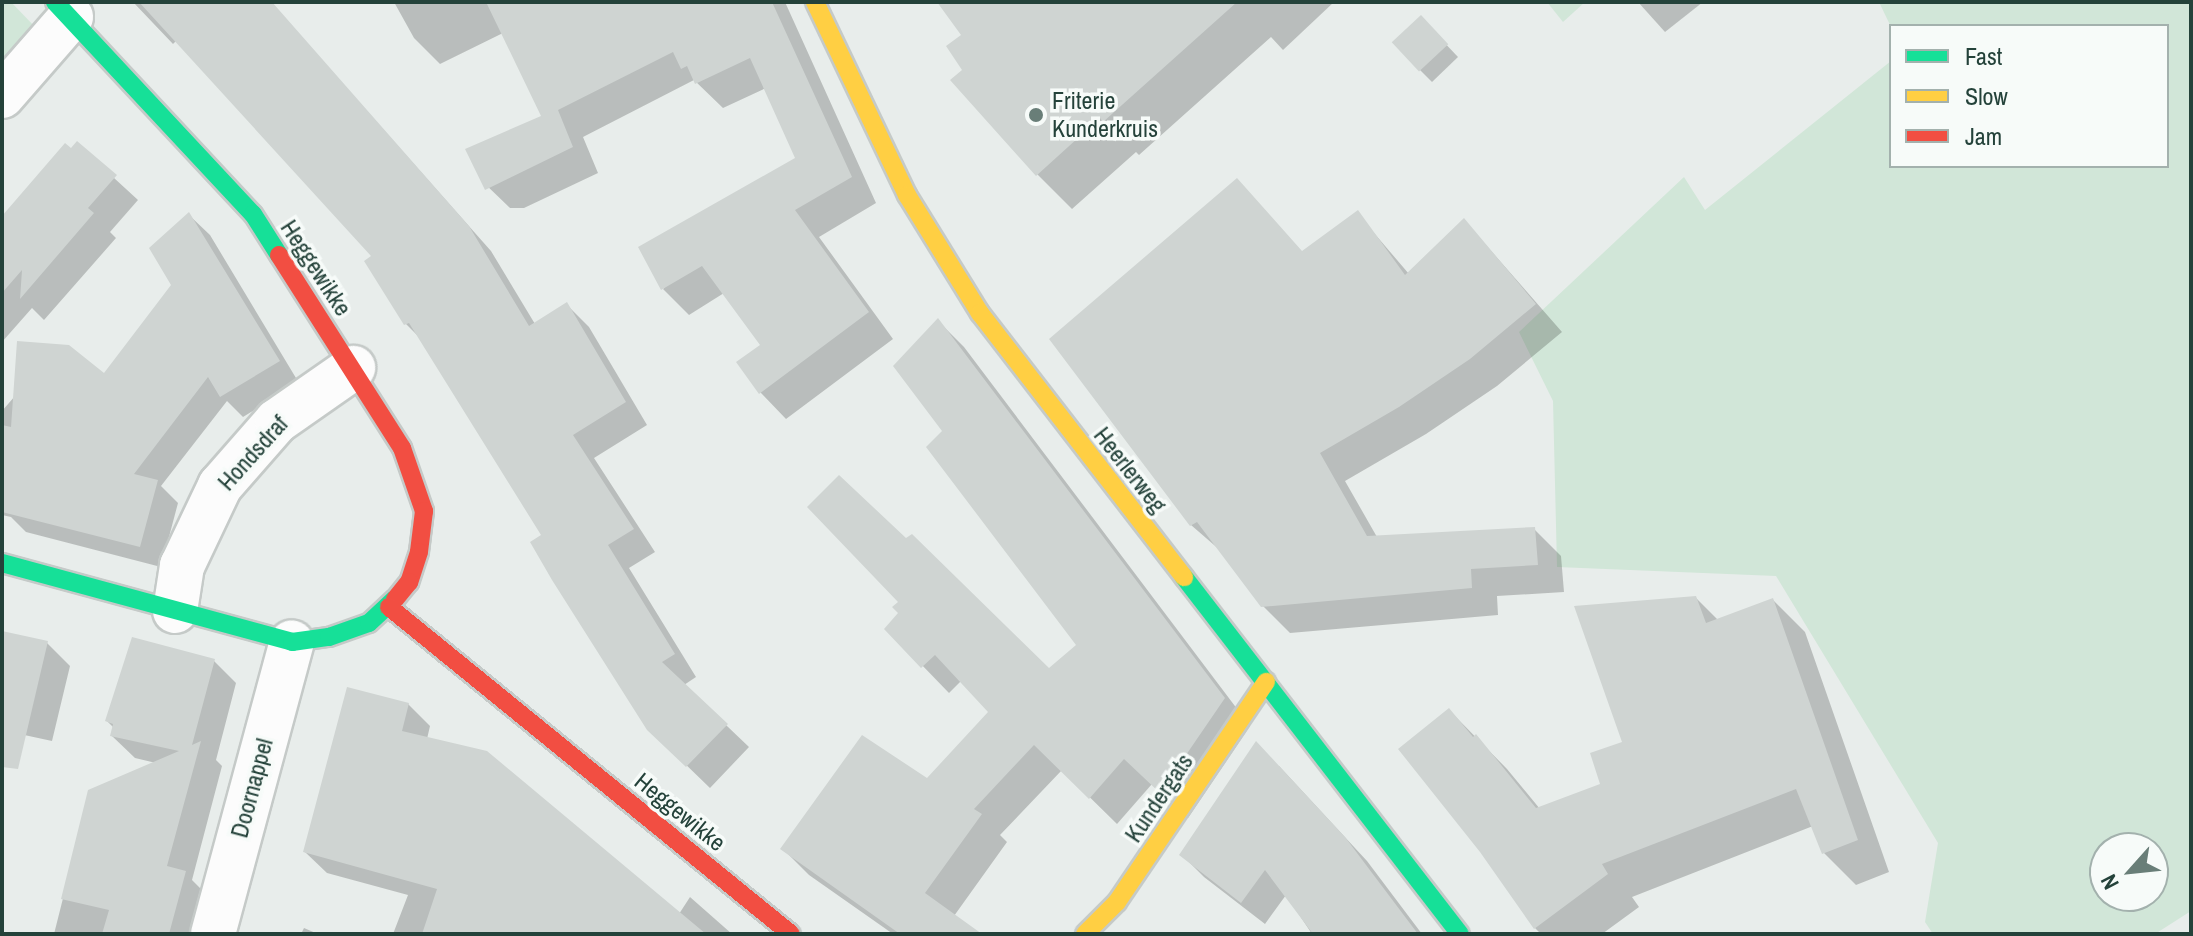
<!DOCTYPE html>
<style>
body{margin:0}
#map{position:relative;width:2193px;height:936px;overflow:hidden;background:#e8edeb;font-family:"Archivo Narrow",sans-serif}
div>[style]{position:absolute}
.green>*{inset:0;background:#d1e6d8}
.shadow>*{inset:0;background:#0003}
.building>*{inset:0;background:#cfd4d2;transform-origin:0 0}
.roads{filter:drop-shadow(2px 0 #c5cac8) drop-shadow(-2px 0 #c5cac8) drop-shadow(0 2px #c5cac8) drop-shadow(0 -2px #c5cac8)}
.street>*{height:44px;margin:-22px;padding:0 22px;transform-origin:22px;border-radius:22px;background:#fcfcfc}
.fast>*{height:18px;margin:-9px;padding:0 9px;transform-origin:9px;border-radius:9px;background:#16e098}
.slow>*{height:18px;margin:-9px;padding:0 9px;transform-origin:9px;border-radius:9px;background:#ffcf43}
.jam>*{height:18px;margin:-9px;padding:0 9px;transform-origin:9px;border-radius:9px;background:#f24e42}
.dots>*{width:22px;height:22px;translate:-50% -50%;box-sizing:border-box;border:4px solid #f7fbf9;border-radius:50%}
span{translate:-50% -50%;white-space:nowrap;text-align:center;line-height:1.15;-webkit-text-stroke:7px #f7fbf9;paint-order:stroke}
.poi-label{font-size:24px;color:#24423a}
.left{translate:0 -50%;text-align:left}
.street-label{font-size:24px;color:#24423a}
.frame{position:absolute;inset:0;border:4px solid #24423a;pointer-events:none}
.legend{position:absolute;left:1889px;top:24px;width:280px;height:144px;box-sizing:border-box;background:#f7fbf9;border:2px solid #a3b1ad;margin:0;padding:10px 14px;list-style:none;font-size:24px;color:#24423a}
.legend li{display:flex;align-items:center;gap:16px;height:40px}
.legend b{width:40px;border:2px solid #a3b1ad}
.north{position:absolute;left:2089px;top:832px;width:80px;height:80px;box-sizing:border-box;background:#f7fbf9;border:2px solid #a3b1ad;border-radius:50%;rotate:243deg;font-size:22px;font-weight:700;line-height:32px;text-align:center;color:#24423a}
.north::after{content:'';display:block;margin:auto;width:28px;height:36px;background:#697e78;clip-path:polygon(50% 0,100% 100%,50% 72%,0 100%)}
</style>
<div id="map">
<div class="green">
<div style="clip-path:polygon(2px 2px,11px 2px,37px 29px,2px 69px)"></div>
<div style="clip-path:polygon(1547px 2px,1585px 2px,1563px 22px)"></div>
<div style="clip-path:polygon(evenodd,1879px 2px,2191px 2px,2191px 911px,2155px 934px,1933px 934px,1925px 922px,1938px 843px,1776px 576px,1557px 567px,1553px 401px,1519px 332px,1684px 177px,1705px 210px,1891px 61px,1891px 166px,2167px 166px,2167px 26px,1891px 27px,1879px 2px,2105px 848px,2153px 848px,2153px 896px,2105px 896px,2105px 848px)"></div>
</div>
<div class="shadow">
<div style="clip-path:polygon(133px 2px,270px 2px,491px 251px,535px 324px,567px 305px,589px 327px,647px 425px,594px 458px,655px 552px,629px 568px,696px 677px,684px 685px,749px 747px,710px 788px,649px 729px,544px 536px,423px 341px,406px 324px,374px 256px,177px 40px,173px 44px)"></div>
<div style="clip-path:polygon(394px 2px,785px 2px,876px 203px,819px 237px,893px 339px,786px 419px,761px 393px,739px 363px,762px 345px,724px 293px,689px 315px,663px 289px,797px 158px,766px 88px,723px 108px,694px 80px,583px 137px,598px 173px,524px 208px,510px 208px,483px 182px,544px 117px,503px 33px,440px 64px,414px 38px)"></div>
<div style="clip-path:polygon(940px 2px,1334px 2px,1283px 50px,1271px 37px,1139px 155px,1136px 152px,1072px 209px,1037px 174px,965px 71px,964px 35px)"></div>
<div style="clip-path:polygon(1638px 2px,1703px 2px,1665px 32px)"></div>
<div style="clip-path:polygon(1421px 18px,1458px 57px,1432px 82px,1420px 70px)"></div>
<div style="clip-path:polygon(77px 144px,138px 200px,110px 232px,116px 238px,44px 320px,32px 308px,2px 342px,2px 219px)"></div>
<div style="clip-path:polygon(1237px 181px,1303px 253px,1362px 219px,1409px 274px,1464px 220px,1562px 332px,1497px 386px,1426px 434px,1345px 481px,1377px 537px,1534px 529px,1561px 556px,1564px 592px,1497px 596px,1498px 615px,1290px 633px,1263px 606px,1221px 551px,1191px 525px)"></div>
<div style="clip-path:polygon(189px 215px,210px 235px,299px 383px,243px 417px,227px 401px,161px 486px,178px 503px,161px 567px,26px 532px,11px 517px,2px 515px,2px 411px,15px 396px,104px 376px,174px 285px)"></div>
<div style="clip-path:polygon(938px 321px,964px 347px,1250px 726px,1188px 818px,1152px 784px,1117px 824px,1062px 770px,1000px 835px,1007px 842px,954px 916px,979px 934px,893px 934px,809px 875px,783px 849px,927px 780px,990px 712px,961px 681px,949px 693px,887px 629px,1049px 671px,1079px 645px,944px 432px)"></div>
<div style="clip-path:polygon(1696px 598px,1718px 620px,1773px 600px,1805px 632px,1889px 872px,1856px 885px,1824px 853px,1813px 826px,1632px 897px,1639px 907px,1602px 934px,1541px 934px,1535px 928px,1449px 710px,1507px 769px,1540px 809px,1603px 786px)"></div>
<div style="clip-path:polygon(2px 633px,47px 643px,70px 666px,52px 741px,15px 733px,2px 746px)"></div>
<div style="clip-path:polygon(214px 661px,236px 683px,216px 760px,222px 766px,192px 880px,207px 895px,197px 934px,54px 934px,90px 791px,156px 763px,135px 758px,112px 736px,114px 728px,107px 721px)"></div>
<div style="clip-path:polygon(408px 704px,430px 726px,427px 739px,679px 914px,690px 897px,732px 934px,393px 934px,408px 895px,327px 873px,305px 852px)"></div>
<div style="clip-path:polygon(1279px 766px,1367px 861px,1422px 934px,1312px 934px,1286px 895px,1265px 924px,1204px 877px,1182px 855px)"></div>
<div style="clip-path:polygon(304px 928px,318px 934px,301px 934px)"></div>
</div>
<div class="building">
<div style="clip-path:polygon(139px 2px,272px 2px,469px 226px,529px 326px,567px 302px,626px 402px,573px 435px,634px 529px,608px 545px,675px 654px,662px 662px,728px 724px,686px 767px,647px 730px,552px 580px,530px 542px,541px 535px,409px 323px,404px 325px,364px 261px,371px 256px)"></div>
<div style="clip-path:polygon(486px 2px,772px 2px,852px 177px,795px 210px,869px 312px,759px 394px,736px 362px,760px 345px,702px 266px,661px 290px,638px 247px,795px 158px,750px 58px,695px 84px,687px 66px,681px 69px,673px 52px,558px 110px,573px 147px,485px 190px,465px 149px,541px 116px)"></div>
<div style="clip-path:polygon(937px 2px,1237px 2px,1103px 122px,1100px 118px,1036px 176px,950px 80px,962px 70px,946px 46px,961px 35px)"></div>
<div style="left:1421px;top:15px;width:40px;height:40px;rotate:47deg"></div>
<div style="clip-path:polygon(77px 141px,117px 175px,88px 208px,94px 213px,20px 299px,22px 270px,2px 293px,2px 216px,65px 143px,71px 148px)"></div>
<div style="clip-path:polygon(1237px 178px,1302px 251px,1358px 210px,1405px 275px,1464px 218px,1536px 304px,1470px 359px,1399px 407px,1320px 453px,1367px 536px,1535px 527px,1538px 565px,1471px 569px,1472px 588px,1261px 607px,1197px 522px,1190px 526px,1049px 339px)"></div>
<div style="clip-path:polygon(189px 212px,280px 361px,220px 397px,208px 377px,134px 474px,158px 480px,140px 547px,2px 512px,2px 425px,11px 427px,17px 341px,69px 345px,104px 373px,171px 285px,149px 248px)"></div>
<div style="clip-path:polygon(938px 318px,1225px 698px,1160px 793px,1124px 759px,1089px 799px,1034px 745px,974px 809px,982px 814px,925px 893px,982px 934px,900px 934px,780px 849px,862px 735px,927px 778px,988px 712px,935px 655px,921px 668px,884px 629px,898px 613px,892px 607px,898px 602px,807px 507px,839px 475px,906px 538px,912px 534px,1049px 668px,1076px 645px,926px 447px,942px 431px,893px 366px)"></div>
<div style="clip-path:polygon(1696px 596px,1706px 623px,1773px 598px,1858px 840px,1822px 854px,1796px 789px,1602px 864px,1608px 874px,1534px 929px,1480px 852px,1398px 749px,1449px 708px,1473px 737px,1476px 734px,1536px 808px,1600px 784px,1590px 753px,1622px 742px,1574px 606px)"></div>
<div style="clip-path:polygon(2px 631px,48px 641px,18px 769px,2px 767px)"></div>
<div style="clip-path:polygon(132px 637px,215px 659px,192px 745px,201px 741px,167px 866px,186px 871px,169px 934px,102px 934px,109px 910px,61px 899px,88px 790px,179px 751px,110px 736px,113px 724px,105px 721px)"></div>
<div style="clip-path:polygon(347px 687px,409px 703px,402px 731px,487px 751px,706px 934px,422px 934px,437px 889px,303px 852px)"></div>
<div style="clip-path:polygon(1256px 741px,1345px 837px,1418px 934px,1313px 934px,1265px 870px,1241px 903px,1179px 855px)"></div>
</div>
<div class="roads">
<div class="street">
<div style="left:2px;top:96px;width:105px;rotate:-48.9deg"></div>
<div style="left:175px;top:611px;width:46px;rotate:-81.2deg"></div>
<div style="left:182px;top:566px;width:89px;rotate:-64.6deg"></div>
<div style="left:220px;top:486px;width:86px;rotate:-48.8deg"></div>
<div style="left:277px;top:421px;width:93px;rotate:-34.9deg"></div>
<div style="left:213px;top:934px;width:302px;rotate:-74.9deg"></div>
</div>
<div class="fast">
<div style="left:55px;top:2px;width:290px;rotate:47deg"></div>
<div style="left:253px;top:214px;width:49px;rotate:57.6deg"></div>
<div style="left:2px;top:563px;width:301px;rotate:15.2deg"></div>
<div style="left:292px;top:642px;width:37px;rotate:-8deg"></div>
<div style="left:329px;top:637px;width:42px;rotate:-19.3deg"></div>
<div style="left:369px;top:623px;width:35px;rotate:-43deg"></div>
<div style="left:1184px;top:577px;width:451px;rotate:52.3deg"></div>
</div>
<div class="slow">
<div style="left:815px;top:2px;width:214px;rotate:64.5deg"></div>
<div style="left:907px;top:195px;width:139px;rotate:58.3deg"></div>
<div style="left:980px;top:313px;width:334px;rotate:52.3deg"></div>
<div style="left:1085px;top:934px;width:45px;rotate:-45deg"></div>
<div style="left:1117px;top:902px;width:266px;rotate:-55.9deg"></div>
</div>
<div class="jam">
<div style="left:279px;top:255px;width:229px;rotate:57.5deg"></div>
<div style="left:402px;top:448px;width:67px;rotate:70.8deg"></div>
<div style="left:424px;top:511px;width:41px;rotate:97deg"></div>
<div style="left:419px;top:552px;width:32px;rotate:108deg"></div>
<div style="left:409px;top:582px;width:22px;rotate:129deg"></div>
<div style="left:389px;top:607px;width:518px;rotate:39.13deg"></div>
</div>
</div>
<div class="dots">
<div style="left:1036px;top:115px;background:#697e78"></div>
</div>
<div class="poi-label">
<span class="left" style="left:1052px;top:115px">Friterie<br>Kunderkruis</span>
</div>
<div class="street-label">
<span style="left:316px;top:268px;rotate:57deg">Heggewikke</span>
<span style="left:253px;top:453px;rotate:-48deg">Hondsdraf</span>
<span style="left:1130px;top:470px;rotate:52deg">Heerlerweg</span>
<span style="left:252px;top:788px;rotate:-75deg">Doornappel</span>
<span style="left:1159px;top:798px;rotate:-56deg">Kundergats</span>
<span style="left:680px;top:812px;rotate:39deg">Heggewikke</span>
</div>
<div class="frame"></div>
<ul class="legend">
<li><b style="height:10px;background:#16e098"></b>Fast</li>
<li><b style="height:10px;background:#ffcf43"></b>Slow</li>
<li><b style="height:10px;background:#f24e42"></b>Jam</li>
</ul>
<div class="north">N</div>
</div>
